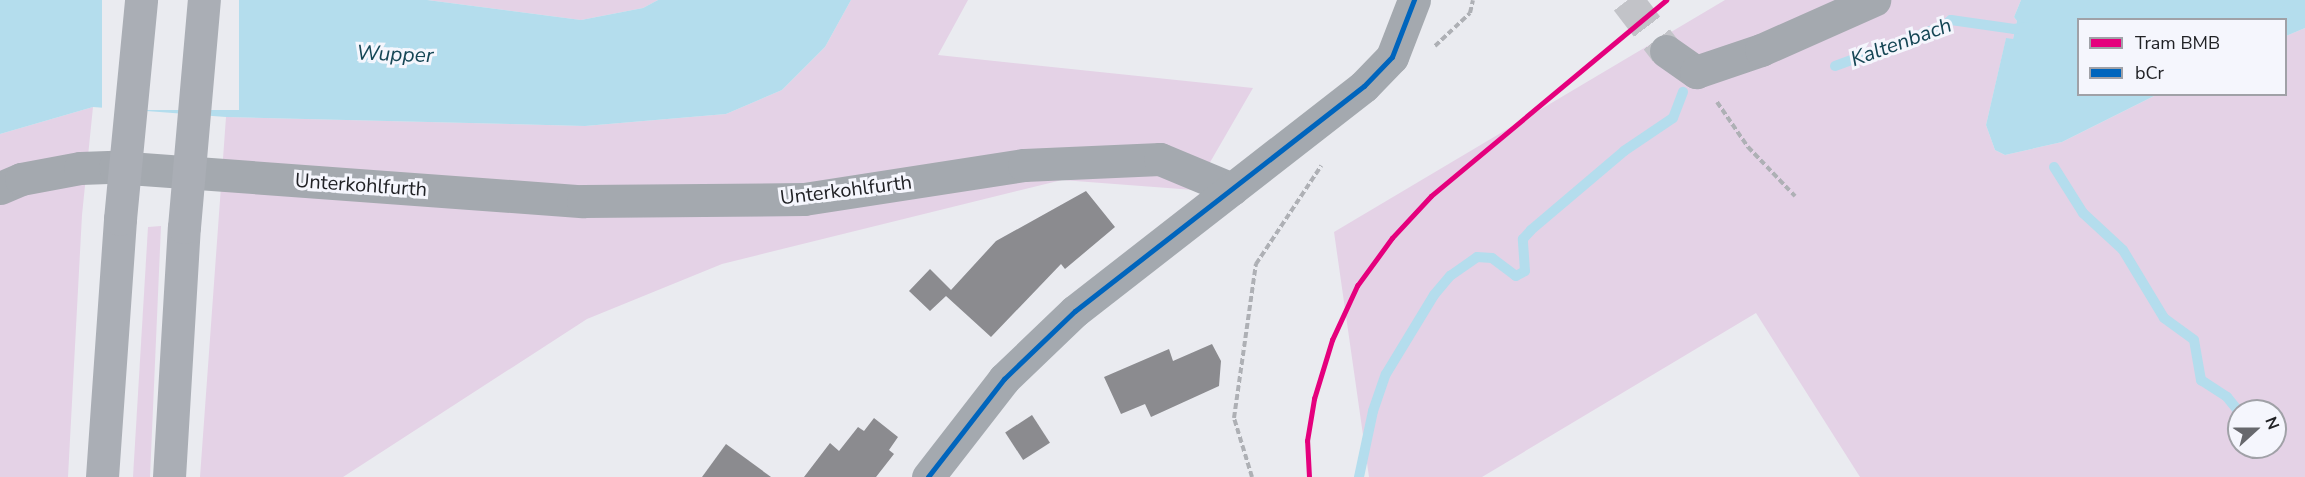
<!DOCTYPE html>
<style>
body{margin:0}
#map{position:relative;width:2305px;height:477px;overflow:hidden;background:#eaebf0;font-family:"Nunito Sans",sans-serif}
div>[style]{position:absolute}
.green>*{inset:0;background:#e4d2e6}
.water>*{inset:0;background:#b4dded}
.pier>*{inset:0;background:#eaebf0;transform-origin:0 0}
.stream>*{height:10px;margin:-5px;padding:0 5px;transform-origin:5px;border-radius:5px;background:#b4dded}
.building>*{inset:0;background:#8b8b8f;transform-origin:0 0}
.minor-tunnel>*{height:33px;margin-top:-16.5px;transform-origin:0;background:repeating-linear-gradient(90deg,#c2c3c8 0 33px,transparent 0 49px)}
.path>*{height:4px;margin-top:-2px;transform-origin:0;background:repeating-linear-gradient(90deg,#aeb0b5 0 6px,transparent 0 9px)}
.minor>*{height:33px;margin:-16.5px;padding:0 16.5px;transform-origin:16.5px;border-radius:16.5px;background:#a4a9af}
.trunk>*{height:33px;margin:-16.5px;padding:0 16.5px;transform-origin:16.5px;border-radius:16.5px;background:#aaaeb5}
.trunk-bridge>*{height:33px;margin:-16.5px;padding:0 16.5px;transform-origin:16.5px;border-radius:16.5px;background:#aaaeb5}
.bus-1>*{height:4.5px;margin:-2.25px;padding:0 2.25px;transform-origin:2.25px;border-radius:2.25px;background:#0065bd}
.tram-1>*{height:4.5px;margin:-2.25px;padding:0 2.25px;transform-origin:2.25px;border-radius:2.25px;background:#e5007d}
span{translate:-50% -50%;white-space:nowrap;text-align:center;line-height:1.15;-webkit-text-stroke:6px #f5f6fd;paint-order:stroke}
.street-label{font-size:20px;color:#212226}
.water-label{font-size:21px;color:#154655;font-style:italic}
.legend{position:absolute;left:2077px;top:18px;width:210px;height:78px;box-sizing:border-box;background:#f5f6fd;border:2px solid #a0a1a7;margin:0;padding:8px 10px;list-style:none;font-size:18px;color:#212226}
.legend li{display:flex;align-items:center;gap:12px;height:30px}
.legend b{width:30px;border:2px solid #a0a1a7}
.north{position:absolute;left:2227px;top:399px;width:60px;height:60px;box-sizing:border-box;background:#f5f6fd;border:2px solid #a0a1a7;border-radius:50%;rotate:69deg;font-size:16px;font-weight:700;line-height:24px;text-align:center;color:#212226}
.north::after{content:'';display:block;margin:auto;width:21px;height:27px;background:#67686d;clip-path:polygon(50% 0,100% 100%,50% 72%,0 100%)}
</style>
<div id="map">
<div class="green">
<div style="clip-path:polygon(427px 0,658px 0,643px 8px,581px 20px)"></div>
<div style="clip-path:polygon(851px 0,968px 0,938px 55px,1253px 88px,1194px 190px,1062px 180px,722px 264px,587px 319px,343px 477px,200px 477px,226px 117px,585px 126px,726px 114px,782px 90px,825px 47px)"></div>
<div style="clip-path:polygon(evenodd,1725px 0,2021px 0,2014px 17px,2017px 21px,2013px 39px,2006px 39px,1986px 125px,1995px 150px,2005px 155px,2062px 142px,2156px 95px,2286px 94px,2286px 36px,2305px 28px,2305px 477px,1860px 477px,1756px 313px,1482px 477px,1369px 477px,1334px 232px,1725px 0,2239px 411px,2275px 411px,2275px 447px,2239px 447px,2239px 411px)"></div>
<div style="clip-path:polygon(93px 107px,82px 215px,68px 477px,0 477px,0 134px)"></div>
<div style="clip-path:polygon(161px 226px,150px 477px,133px 477px,148px 227px)"></div>
</div>
<div class="water">
<div style="clip-path:polygon(0 0,427px 0,581px 20px,643px 8px,658px 0,851px 0,825px 47px,782px 90px,726px 114px,585px 126px,226px 117px,93px 107px,0 134px)"></div>
<div style="clip-path:polygon(2021px 0,2305px 0,2305px 28px,2286px 36px,2286px 20px,2078px 20px,2078px 94px,2156px 95px,2062px 142px,2005px 155px,1995px 150px,1986px 125px,2006px 38px,2013px 39px,2017px 21px,2014px 17px)"></div>
</div>
<div class="pier">
<div style="left:102px;top:0;width:137px;height:110px"></div>
</div>
<div class="stream">
<div style="left:1835px;top:66px;width:116px;rotate:-20.2deg"></div>
<div style="left:1944px;top:26px;width:9px;rotate:-41deg"></div>
<div style="left:1951px;top:20px;width:64px;rotate:8.1deg"></div>
<div style="left:2014px;top:29px;width:14px;rotate:-8deg"></div>
<div style="left:2054px;top:167px;width:54px;rotate:57.8deg"></div>
<div style="left:2083px;top:213px;width:54px;rotate:42.8deg"></div>
<div style="left:2123px;top:250px;width:79px;rotate:58.9deg"></div>
<div style="left:2164px;top:318px;width:37px;rotate:36deg"></div>
<div style="left:2194px;top:340px;width:41px;rotate:80.1deg"></div>
<div style="left:2201px;top:380px;width:31px;rotate:33deg"></div>
<div style="left:2227px;top:397px;width:19px;rotate:51deg"></div>
<div style="left:1359px;top:477px;width:67px;rotate:-78deg"></div>
<div style="left:1373px;top:411px;width:39px;rotate:-71deg"></div>
<div style="left:1386px;top:374px;width:92px;rotate:-58.7deg"></div>
<div style="left:1434px;top:295px;width:25px;rotate:-50deg"></div>
<div style="left:1450px;top:276px;width:33px;rotate:-35deg"></div>
<div style="left:1477px;top:257px;width:15px;rotate:4deg"></div>
<div style="left:1492px;top:258px;width:30px;rotate:37deg"></div>
<div style="left:1516px;top:276px;width:10px;rotate:-29deg"></div>
<div style="left:1525px;top:271px;width:32px;rotate:-94deg"></div>
<div style="left:1523px;top:239px;width:12px;rotate:-48deg"></div>
<div style="left:1531px;top:230px;width:122px;rotate:-40.3deg"></div>
<div style="left:1624px;top:151px;width:59px;rotate:-34deg"></div>
<div style="left:1673px;top:118px;width:28px;rotate:-69deg"></div>
</div>
<div class="building">
<div style="clip-path:polygon(1086px 191px,1115px 227px,1065px 269px,1061px 264px,991px 337px,946px 296px,930px 311px,909px 291px,930px 269px,951px 290px,996px 241px)"></div>
<div style="clip-path:polygon(1212px 344px,1221px 361px,1219px 386px,1151px 417px,1145px 404px,1121px 414px,1104px 377px,1169px 349px,1173px 361px)"></div>
<div style="left:1032px;top:415px;width:33px;height:32px;rotate:57deg"></div>
<div style="clip-path:polygon(874px 418px,898px 437px,889px 450px,894px 454px,876px 477px,804px 477px,830px 443px,839px 451px,858px 427px,864px 431px)"></div>
<div style="clip-path:polygon(726px 444px,771px 477px,702px 477px)"></div>
</div>
<div class="minor-tunnel">
<div style="left:1627px;top:0;width:64px;rotate:52.6deg"></div>
</div>
<div class="path">
<div style="left:1435px;top:46px;width:48px;rotate:-43.3deg"></div>
<div style="left:1470px;top:13px;width:13px;rotate:-77deg"></div>
<div style="left:1717px;top:102px;width:55px;rotate:55.4deg"></div>
<div style="left:1748px;top:147px;width:68px;rotate:46.2deg"></div>
<div style="left:1252px;top:477px;width:62px;rotate:-107deg"></div>
<div style="left:1234px;top:418px;width:156px;rotate:-81.9deg"></div>
<div style="left:1256px;top:264px;width:118px;rotate:-56.4deg"></div>
</div>
<div class="minor">
<div style="left:1666px;top:51px;width:37px;rotate:35deg"></div>
<div style="left:1696px;top:72px;width:69px;rotate:-18.7deg"></div>
<div style="left:1761px;top:50px;width:124px;rotate:-23.9deg"></div>
<div style="left:0;top:188px;width:23px;rotate:-23deg"></div>
<div style="left:21px;top:179px;width:60px;rotate:-10.6deg"></div>
<div style="left:80px;top:168px;width:35px;rotate:-2deg"></div>
<div style="left:115px;top:167px;width:469px;rotate:4.2deg"></div>
<div style="left:583px;top:201px;width:221px;rotate:-0.5deg"></div>
<div style="left:804px;top:199px;width:223px;rotate:-8.8deg"></div>
<div style="left:1024px;top:165px;width:136px;rotate:-2.5deg"></div>
<div style="left:1160px;top:159px;width:78px;rotate:22.6deg"></div>
<div style="left:928px;top:477px;width:124px;rotate:-52.2deg"></div>
<div style="left:1004px;top:379px;width:98px;rotate:-43.8deg"></div>
<div style="left:1075px;top:311px;width:366px;rotate:-37.9deg"></div>
<div style="left:1364px;top:86px;width:40px;rotate:-46deg"></div>
<div style="left:1392px;top:57px;width:61px;rotate:-68.9deg"></div>
</div>
<div class="trunk">
<div style="left:102px;top:477px;width:259px;rotate:-86deg"></div>
<div style="left:169px;top:477px;width:250px;rotate:-86.6deg"></div>
</div>
<div class="trunk-bridge">
<div style="left:120px;top:219px;width:220px;rotate:-84.5deg"></div>
<div style="left:184px;top:227px;width:228px;rotate:-85deg"></div>
</div>
<div class="bus-1">
<div style="left:928px;top:477px;width:124px;rotate:-52.2deg"></div>
<div style="left:1004px;top:379px;width:98px;rotate:-43.8deg"></div>
<div style="left:1075px;top:311px;width:366px;rotate:-37.9deg"></div>
<div style="left:1364px;top:86px;width:40px;rotate:-46deg"></div>
<div style="left:1392px;top:57px;width:61px;rotate:-68.9deg"></div>
</div>
<div class="tram-1">
<div style="left:1309px;top:477px;width:36px;rotate:-93deg"></div>
<div style="left:1307px;top:441px;width:43px;rotate:-80.5deg"></div>
<div style="left:1314px;top:399px;width:62px;rotate:-73deg"></div>
<div style="left:1332px;top:340px;width:60px;rotate:-65.2deg"></div>
<div style="left:1357px;top:286px;width:59px;rotate:-53.9deg"></div>
<div style="left:1392px;top:238px;width:57px;rotate:-47.1deg"></div>
<div style="left:1431px;top:196px;width:306px;rotate:-39.8deg"></div>
</div>
<div class="street-label">
<span style="left:361px;top:185px;rotate:4deg">Unterkohlfurth</span>
<span style="left:846px;top:190px;rotate:-7deg">Unterkohlfurth</span>
</div>
<div class="water-label">
<span style="left:1901px;top:42px;rotate:-20deg">Kaltenbach</span>
<span style="left:395px;top:54px;rotate:2deg">Wupper</span>
</div>
<ul class="legend">
<li><b style="height:8px;background:#e5007d"></b>Tram BMB</li>
<li><b style="height:8px;background:#0065bd"></b>bCr</li>
</ul>
<div class="north">N</div>
</div>
